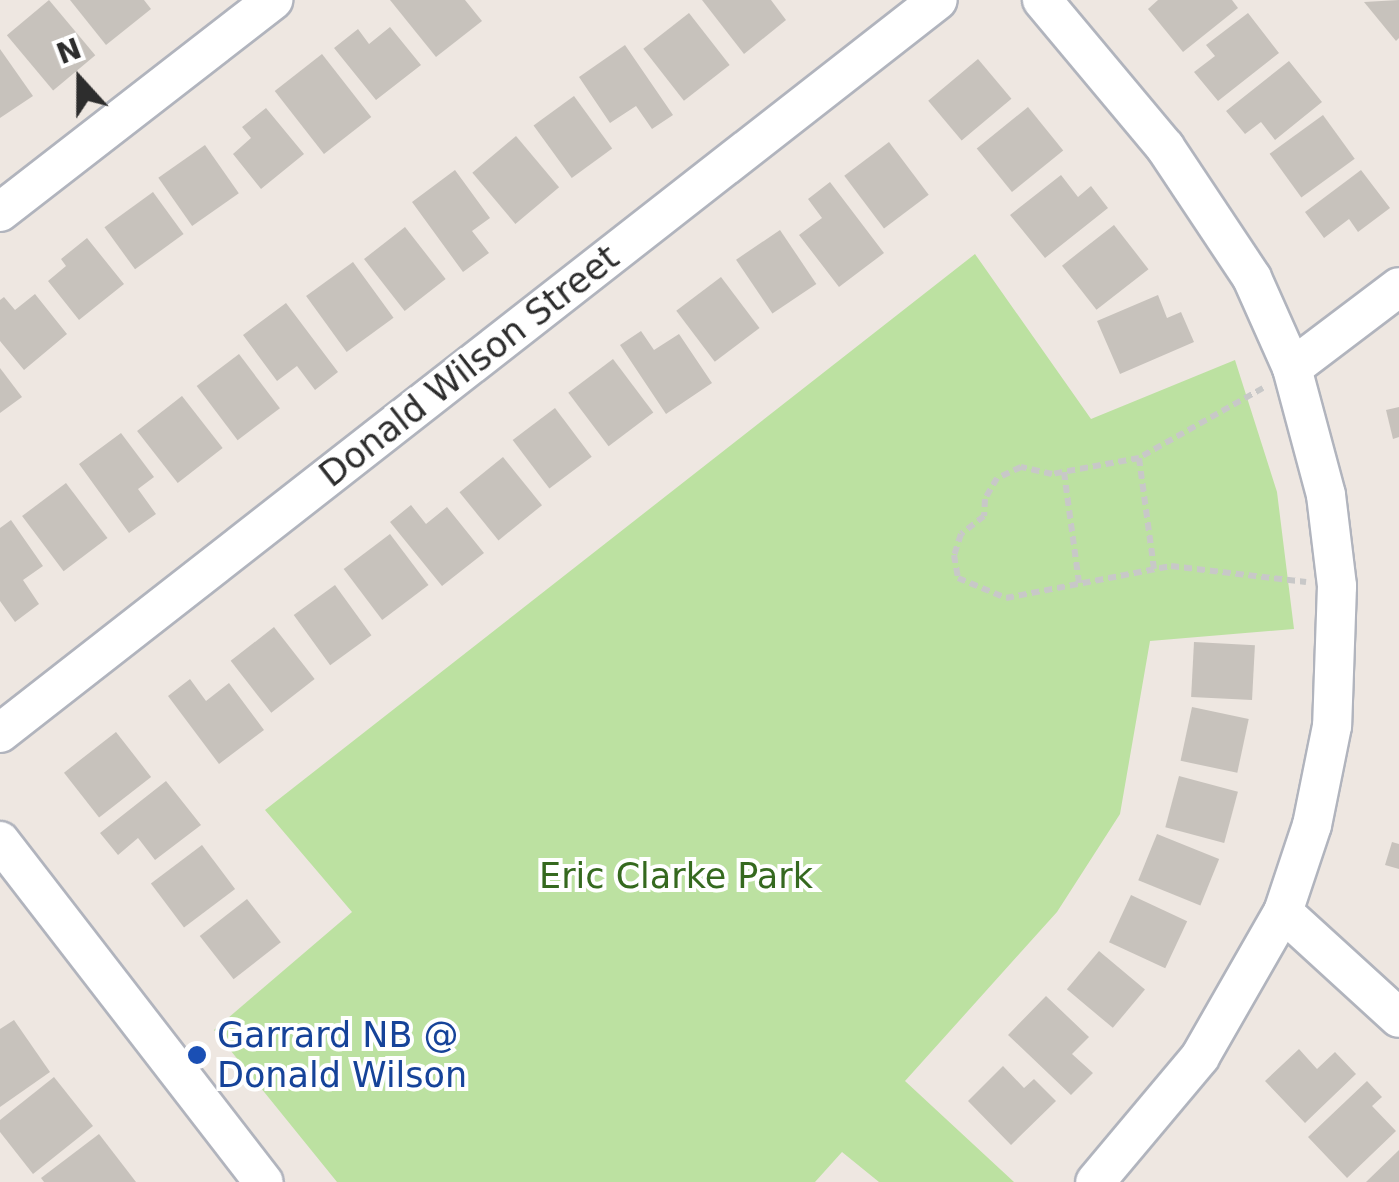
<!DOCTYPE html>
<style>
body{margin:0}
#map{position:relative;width:1399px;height:1182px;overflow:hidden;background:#eee7e1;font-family:"DejaVu Sans",sans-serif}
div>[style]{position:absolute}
.green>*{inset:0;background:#bce1a1}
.building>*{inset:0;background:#c7c2bc;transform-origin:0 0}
.path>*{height:6px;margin-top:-3px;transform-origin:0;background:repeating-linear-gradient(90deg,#c8c8c8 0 8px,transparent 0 13px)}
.roads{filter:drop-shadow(2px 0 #b1b4bd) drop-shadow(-2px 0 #b1b4bd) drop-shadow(0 2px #b1b4bd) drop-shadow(0 -2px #b1b4bd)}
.minor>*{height:38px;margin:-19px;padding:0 19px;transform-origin:19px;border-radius:19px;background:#fff}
.dots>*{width:28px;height:28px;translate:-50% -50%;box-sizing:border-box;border:5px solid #fff;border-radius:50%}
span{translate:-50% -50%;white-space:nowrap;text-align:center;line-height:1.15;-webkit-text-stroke:8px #fff;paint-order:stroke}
.street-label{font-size:35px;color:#2d2d2d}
.park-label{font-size:35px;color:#35691f}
.transit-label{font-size:35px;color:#164399}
.left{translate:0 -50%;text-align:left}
.north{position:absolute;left:30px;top:30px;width:100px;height:100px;-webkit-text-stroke:8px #fff;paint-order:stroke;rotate:339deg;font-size:28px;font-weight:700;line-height:40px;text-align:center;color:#2d2d2d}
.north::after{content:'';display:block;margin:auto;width:35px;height:45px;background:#2d2d2d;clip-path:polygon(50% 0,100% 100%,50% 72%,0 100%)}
</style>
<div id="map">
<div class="green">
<div style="clip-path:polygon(975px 254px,1091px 419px,1235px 360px,1277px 492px,1294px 629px,1150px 641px,1120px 814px,1057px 912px,905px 1081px,1014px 1182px,879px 1182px,842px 1152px,815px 1182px,337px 1182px,214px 1030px,352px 912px,265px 810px)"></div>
</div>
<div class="building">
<div style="left:49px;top:0;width:72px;height:55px;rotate:50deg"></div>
<div style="clip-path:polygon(70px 0,144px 0,151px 9px,106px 45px)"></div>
<div style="clip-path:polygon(390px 0,465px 0,482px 21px,436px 57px)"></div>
<div style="clip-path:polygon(702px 0,771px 0,786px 20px,744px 54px)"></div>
<div style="clip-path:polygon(1158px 0,1232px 0,1238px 8px,1183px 52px,1148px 9px)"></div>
<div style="clip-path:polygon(1399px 0,1399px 38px,1396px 41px,1364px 2px)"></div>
<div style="left:689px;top:13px;width:66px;height:58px;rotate:52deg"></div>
<div style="clip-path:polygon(1248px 13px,1279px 53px,1218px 101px,1194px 72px,1215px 56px,1206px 45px)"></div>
<div style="clip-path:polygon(390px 27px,421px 65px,376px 100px,334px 48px,358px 29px,369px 44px)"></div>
<div style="clip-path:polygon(625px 45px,673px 115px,652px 129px,636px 106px,610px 123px,579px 77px)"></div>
<div style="clip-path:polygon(0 49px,33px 96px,0 118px)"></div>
<div style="left:322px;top:54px;width:80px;height:60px;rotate:52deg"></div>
<div style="left:978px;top:59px;width:52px;height:65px;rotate:50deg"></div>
<div style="clip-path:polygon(1289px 61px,1322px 102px,1275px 140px,1261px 122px,1245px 134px,1226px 111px)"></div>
<div style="left:574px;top:96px;width:65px;height:50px;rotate:54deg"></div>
<div style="left:1028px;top:107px;width:56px;height:66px;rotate:51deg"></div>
<div style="clip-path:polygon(266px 108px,304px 154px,261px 189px,233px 154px,251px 138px,242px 127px)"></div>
<div style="left:1323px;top:115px;width:54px;height:66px;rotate:54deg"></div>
<div style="left:516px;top:136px;width:67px;height:57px;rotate:50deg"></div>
<div style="left:889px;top:142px;width:66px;height:56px;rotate:53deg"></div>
<div style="left:205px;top:145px;width:59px;height:57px;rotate:55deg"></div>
<div style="clip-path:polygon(455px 170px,490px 218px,472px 231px,489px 253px,463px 272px,412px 202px)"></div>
<div style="clip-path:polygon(1361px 170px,1390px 208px,1358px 232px,1349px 219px,1324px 238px,1305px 212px)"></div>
<div style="clip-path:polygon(1061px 175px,1078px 197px,1091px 186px,1108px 208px,1045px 258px,1010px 215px)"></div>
<div style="clip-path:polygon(830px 182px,884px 253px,839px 287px,799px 235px,822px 218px,808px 199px)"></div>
<div style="left:153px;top:192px;width:52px;height:60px;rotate:54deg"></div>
<div style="left:1114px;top:225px;width:56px;height:66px;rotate:52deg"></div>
<div style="left:405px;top:227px;width:66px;height:52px;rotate:52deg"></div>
<div style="left:780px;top:230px;width:65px;height:53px;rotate:56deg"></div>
<div style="clip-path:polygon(87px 238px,124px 284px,79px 320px,48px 281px,66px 266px,61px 259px)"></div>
<div style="left:353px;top:262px;width:69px;height:58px;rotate:54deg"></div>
<div style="left:721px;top:277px;width:64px;height:56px;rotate:53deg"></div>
<div style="clip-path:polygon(35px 294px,67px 334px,24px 370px,0 341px,0 300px,4px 297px,15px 310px)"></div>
<div style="clip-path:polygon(1158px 295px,1167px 318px,1181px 312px,1194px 342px,1120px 374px,1097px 321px)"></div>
<div style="clip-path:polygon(286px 303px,338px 372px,315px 390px,297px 366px,277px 381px,243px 335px)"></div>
<div style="clip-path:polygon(641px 331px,654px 350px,679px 334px,712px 383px,666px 414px,620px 345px)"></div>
<div style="left:239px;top:354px;width:68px;height:53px;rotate:53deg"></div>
<div style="left:613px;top:359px;width:67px;height:56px;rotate:53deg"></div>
<div style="clip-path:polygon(0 368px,22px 397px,0 413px)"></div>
<div style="left:182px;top:396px;width:66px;height:57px;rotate:52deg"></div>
<div style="clip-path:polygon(1399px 407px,1399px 437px,1393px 439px,1386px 410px)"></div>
<div style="left:555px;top:408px;width:61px;height:53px;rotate:53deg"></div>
<div style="clip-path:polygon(121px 433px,154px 477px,138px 489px,156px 514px,129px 533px,79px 464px)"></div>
<div style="left:503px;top:457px;width:62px;height:56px;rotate:51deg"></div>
<div style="left:66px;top:483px;width:69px;height:55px;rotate:53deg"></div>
<div style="clip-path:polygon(411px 505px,426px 524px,447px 507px,484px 553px,442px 586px,390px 522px)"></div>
<div style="clip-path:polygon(11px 520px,43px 566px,23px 580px,39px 604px,15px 622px,0 601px,0 528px)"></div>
<div style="left:390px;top:534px;width:64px;height:58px;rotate:53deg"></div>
<div style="left:335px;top:585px;width:62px;height:51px;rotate:54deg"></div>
<div style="left:274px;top:627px;width:66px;height:55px;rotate:52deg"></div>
<div style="left:1194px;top:642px;width:61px;height:55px;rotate:3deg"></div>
<div style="clip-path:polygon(190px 679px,206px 701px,229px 683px,264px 730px,219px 764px,168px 696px)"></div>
<div style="left:1192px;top:707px;width:58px;height:55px;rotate:12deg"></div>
<div style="left:116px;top:732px;width:57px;height:66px;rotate:52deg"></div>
<div style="left:1179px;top:776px;width:61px;height:53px;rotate:15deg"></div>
<div style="clip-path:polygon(166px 781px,201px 825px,155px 860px,138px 838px,118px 855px,100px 833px)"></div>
<div style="left:1157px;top:834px;width:67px;height:50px;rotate:22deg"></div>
<div style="clip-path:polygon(1392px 842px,1399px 844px,1399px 869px,1385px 865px)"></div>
<div style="left:202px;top:845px;width:55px;height:64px;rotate:53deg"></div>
<div style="left:1131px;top:895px;width:62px;height:52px;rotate:25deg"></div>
<div style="left:247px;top:899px;width:55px;height:60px;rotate:52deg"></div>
<div style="left:1099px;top:951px;width:60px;height:50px;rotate:40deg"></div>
<div style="clip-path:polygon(1046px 996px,1089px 1037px,1072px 1054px,1093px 1073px,1071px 1095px,1008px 1035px)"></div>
<div style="clip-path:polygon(14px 1020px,50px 1072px,0 1107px,0 1029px)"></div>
<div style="clip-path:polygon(1299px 1049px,1317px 1069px,1335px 1052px,1356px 1074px,1305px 1123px,1265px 1081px)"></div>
<div style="clip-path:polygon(1003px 1066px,1024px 1088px,1034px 1079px,1056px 1101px,1011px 1145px,968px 1101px)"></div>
<div style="clip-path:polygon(54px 1077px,93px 1126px,33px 1174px,0 1132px,0 1120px)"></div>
<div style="clip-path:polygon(1367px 1081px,1382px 1097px,1372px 1106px,1396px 1131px,1347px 1178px,1308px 1137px)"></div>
<div style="clip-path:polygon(99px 1134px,136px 1182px,44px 1182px,41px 1178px)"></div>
<div style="clip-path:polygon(1399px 1150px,1399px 1182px,1366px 1182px)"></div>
</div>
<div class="path">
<div style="left:1263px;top:388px;width:142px;rotate:150.6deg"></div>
<div style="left:1139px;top:458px;width:88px;rotate:169.6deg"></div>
<div style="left:1052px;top:474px;width:32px;rotate:-167deg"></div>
<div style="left:1021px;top:467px;width:26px;rotate:155deg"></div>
<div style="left:997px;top:478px;width:24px;rotate:120deg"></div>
<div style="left:985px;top:499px;width:17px;rotate:93deg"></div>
<div style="left:984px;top:516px;width:29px;rotate:142deg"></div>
<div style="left:961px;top:534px;width:22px;rotate:108deg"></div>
<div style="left:954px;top:555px;width:23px;rotate:80deg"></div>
<div style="left:958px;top:578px;width:52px;rotate:22.6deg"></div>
<div style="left:1006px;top:598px;width:168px;rotate:-11deg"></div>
<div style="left:1171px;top:566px;width:136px;rotate:6.8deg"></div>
<div style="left:1139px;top:458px;width:112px;rotate:82.3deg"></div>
<div style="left:1064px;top:472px;width:112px;rotate:82.3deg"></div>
</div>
<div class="roads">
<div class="minor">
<div style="left:1042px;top:0;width:192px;rotate:50.1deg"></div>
<div style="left:1165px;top:147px;width:157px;rotate:56.4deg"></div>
<div style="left:1252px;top:278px;width:98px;rotate:66deg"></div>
<div style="left:1292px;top:368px;width:131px;rotate:75deg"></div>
<div style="left:1326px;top:495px;width:92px;rotate:83.1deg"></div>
<div style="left:1337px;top:586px;width:140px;rotate:92deg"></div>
<div style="left:1332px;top:726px;width:101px;rotate:101.4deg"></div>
<div style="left:1312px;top:825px;width:92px;rotate:108.4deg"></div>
<div style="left:1283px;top:912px;width:167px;rotate:119.8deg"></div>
<div style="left:1200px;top:1057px;width:163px;rotate:130deg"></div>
<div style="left:0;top:212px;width:346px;rotate:-37.8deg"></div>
<div style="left:1292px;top:368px;width:134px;rotate:-37.1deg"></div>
<div style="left:0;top:733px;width:1190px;rotate:-38.01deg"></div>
<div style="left:0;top:841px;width:431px;rotate:52.3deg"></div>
<div style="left:1283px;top:912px;width:157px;rotate:42.4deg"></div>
</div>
</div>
<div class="dots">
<div style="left:197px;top:1055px;background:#1a4fb4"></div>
</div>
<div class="street-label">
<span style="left:469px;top:366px;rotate:-38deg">Donald Wilson Street</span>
</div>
<div class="park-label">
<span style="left:676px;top:876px">Eric Clarke Park</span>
</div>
<div class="transit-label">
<span class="left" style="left:217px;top:1055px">Garrard NB @<br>Donald Wilson</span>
</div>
<div class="north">N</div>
</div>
